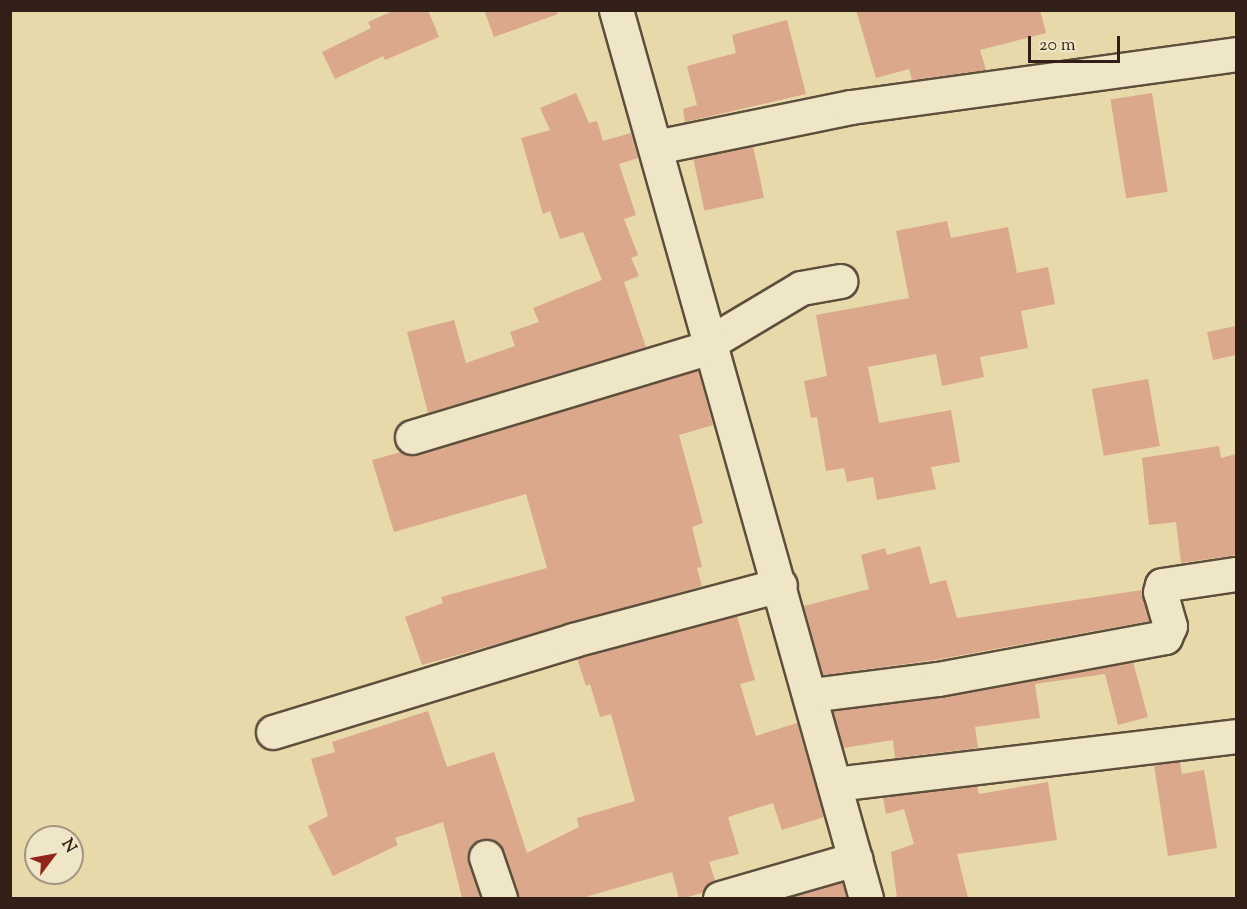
<!DOCTYPE html>
<style>
body{margin:0}
#map{position:relative;width:1247px;height:909px;overflow:hidden;background:#e7d9a9;font-family:"Sorts Mill Goudy",serif}
div>[style]{position:absolute}
.building>*{inset:0;background:#dba88c;transform-origin:0 0}
.roads{filter:drop-shadow(2px 0 #5e4e3c) drop-shadow(-2px 0 #5e4e3c) drop-shadow(0 2px #5e4e3c) drop-shadow(0 -2px #5e4e3c)}
.minor>*{height:33px;margin:-16.5px;padding:0 16.5px;transform-origin:16.5px;border-radius:16.5px;background:#efe6c7}
span{translate:-50% -50%;white-space:nowrap;text-align:center;line-height:1.15;-webkit-text-stroke:4.5px #efe6c7;paint-order:stroke}
.frame{position:absolute;inset:0;border:12px solid #311f18;pointer-events:none}
.north{position:absolute;left:24px;top:825px;width:60px;height:60px;box-sizing:border-box;background:#efe6c7;border:2px solid #a39681;border-radius:50%;rotate:58deg;font-size:16px;font-weight:700;line-height:24px;text-align:center;color:#311f18}
.north::after{content:'';display:block;margin:auto;width:21px;height:27px;background:#8f2418;clip-path:polygon(50% 0,100% 100%,50% 72%,0 100%)}
.scale{position:absolute;left:1028px;top:36px;width:92px;height:27px;box-sizing:border-box;border:3px solid #311f18;border-top:0;padding-left:8px;font-size:18px;line-height:21px;white-space:nowrap;color:#311f18;-webkit-text-stroke:4px #efe6c7;paint-order:stroke}
</style>
<div id="map">
<div class="building">
<div style="clip-path:polygon(395px 10px,428px 10px,439px 37px,385px 60px,383px 56px,335px 79px,322px 52px,371px 28px,368px 22px)"></div>
<div style="clip-path:polygon(484px 10px,557px 10px,558px 14px,494px 37px)"></div>
<div style="clip-path:polygon(856px 10px,1040px 10px,1046px 33px,980px 50px,986px 70px,912px 80px,909px 69px,876px 78px)"></div>
<div style="clip-path:polygon(787px 20px,806px 94px,685px 122px,683px 109px,697px 105px,687px 66px,736px 53px,732px 35px)"></div>
<div style="clip-path:polygon(576px 93px,589px 123px,597px 121px,603px 141px,631px 133px,638px 158px,619px 164px,636px 215px,624px 219px,638px 255px,631px 258px,639px 276px,624px 282px,646px 347px,428px 413px,407px 332px,454px 320px,466px 363px,515px 346px,510px 332px,539px 322px,533px 308px,602px 280px,583px 232px,560px 239px,550px 211px,543px 214px,521px 138px,550px 130px,540px 108px)"></div>
<div style="left:1152px;top:93px;width:100px;height:42px;rotate:81deg"></div>
<div style="left:753px;top:146px;width:53px;height:61px;rotate:78deg"></div>
<div style="clip-path:polygon(947px 221px,951px 238px,1008px 227px,1017px 273px,1048px 267px,1055px 304px,1021px 311px,1028px 348px,980px 357px,984px 377px,942px 386px,936px 354px,868px 367px,879px 423px,951px 410px,960px 462px,931px 467px,936px 489px,877px 500px,873px 477px,847px 482px,844px 468px,826px 471px,817px 417px,811px 418px,804px 381px,827px 376px,816px 315px,909px 298px,896px 231px)"></div>
<div style="clip-path:polygon(1236px 326px,1236px 355px,1213px 360px,1207px 332px)"></div>
<div style="clip-path:polygon(698px 370px,713px 425px,679px 435px,703px 523px,692px 527px,702px 567px,697px 568px,702px 586px,422px 665px,405px 617px,443px 603px,441px 597px,547px 568px,526px 494px,394px 532px,372px 460px,401px 452px,417px 455px)"></div>
<div style="left:1148px;top:379px;width:68px;height:57px;rotate:80deg"></div>
<div style="clip-path:polygon(1219px 446px,1221px 458px,1236px 454px,1236px 555px,1181px 563px,1176px 522px,1149px 525px,1142px 458px)"></div>
<div style="clip-path:polygon(920px 546px,930px 584px,946px 580px,957px 618px,1142px 590px,1149px 621px,935px 660px,823px 675px,804px 606px,869px 589px,861px 555px,885px 548px,887px 555px)"></div>
<div style="clip-path:polygon(737px 616px,755px 680px,740px 684px,756px 736px,797px 723px,824px 817px,782px 830px,773px 803px,728px 817px,739px 854px,709px 862px,715px 880px,702px 893px,684px 898px,679px 898px,672px 872px,582px 898px,518px 898px,503px 850px,489px 839px,472px 844px,468px 854px,480px 898px,462px 898px,443px 822px,395px 838px,398px 845px,333px 876px,308px 826px,328px 816px,311px 759px,335px 752px,332px 742px,428px 711px,447px 767px,494px 752px,527px 853px,579px 827px,577px 818px,635px 801px,611px 714px,600px 717px,590px 684px,586px 686px,577px 658px)"></div>
<div style="clip-path:polygon(1133px 662px,1148px 717px,1118px 725px,1105px 674px,1035px 684px,1040px 718px,975px 727px,978px 748px,895px 758px,893px 740px,843px 748px,833px 711px,941px 697px)"></div>
<div style="clip-path:polygon(1180px 762px,1182px 774px,1204px 770px,1217px 848px,1168px 856px,1154px 765px)"></div>
<div style="clip-path:polygon(1048px 782px,1057px 840px,957px 854px,968px 898px,897px 898px,891px 852px,914px 844px,904px 809px,886px 814px,883px 797px,977px 786px,979px 794px)"></div>
<div style="clip-path:polygon(842px 882px,847px 898px,786px 898px)"></div>
</div>
<div class="roads">
<div class="minor">
<div style="left:616px;top:10px;width:923px;rotate:74.28deg"></div>
<div style="left:656px;top:147px;width:199px;rotate:-11.6deg"></div>
<div style="left:851px;top:107px;width:389px;rotate:-7.8deg"></div>
<div style="left:709px;top:343px;width:107px;rotate:-30.9deg"></div>
<div style="left:801px;top:288px;width:40px;rotate:-10deg"></div>
<div style="left:412px;top:437px;width:311px;rotate:-16.8deg"></div>
<div style="left:811px;top:695px;width:128px;rotate:-7.2deg"></div>
<div style="left:938px;top:679px;width:231px;rotate:-10.5deg"></div>
<div style="left:1165px;top:637px;width:12px;rotate:-66deg"></div>
<div style="left:1170px;top:626px;width:35px;rotate:-106deg"></div>
<div style="left:1160px;top:592px;width:7px;rotate:-74deg"></div>
<div style="left:1162px;top:585px;width:75px;rotate:-8.5deg"></div>
<div style="left:273px;top:732px;width:314px;rotate:-17deg"></div>
<div style="left:573px;top:640px;width:214px;rotate:-14.9deg"></div>
<div style="left:835px;top:784px;width:404px;rotate:-6.8deg"></div>
<div style="left:486px;top:857px;width:43px;rotate:71.1deg"></div>
<div style="left:720px;top:898px;width:141px;rotate:-16.1deg"></div>
</div>
</div>
<div class="frame"></div>
<div class="north">N</div>
<div class="scale">20 m</div>
</div>
